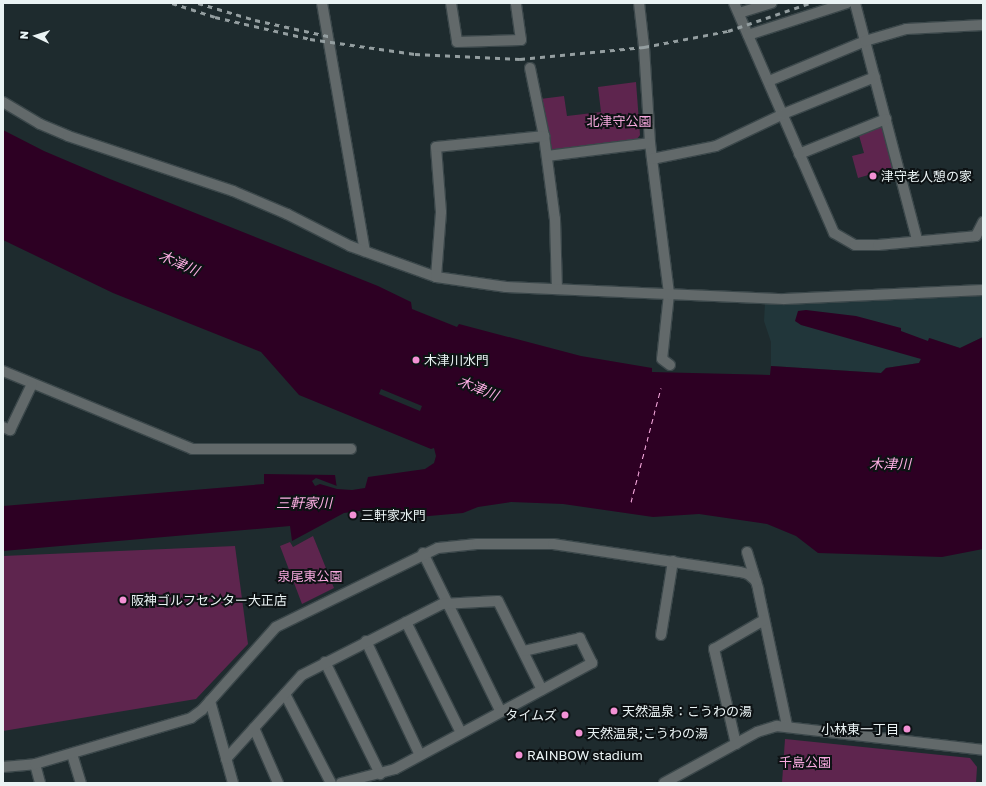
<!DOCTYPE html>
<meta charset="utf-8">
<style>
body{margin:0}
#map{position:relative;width:986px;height:786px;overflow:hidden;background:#1e2b2e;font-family:"Golos Text","Noto Sans JP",sans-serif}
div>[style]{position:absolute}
.built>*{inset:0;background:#21363a}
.green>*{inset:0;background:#5e254e}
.water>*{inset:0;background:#2d0023}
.pier>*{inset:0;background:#1e2b2e}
.ferry>*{height:1px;margin-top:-0.5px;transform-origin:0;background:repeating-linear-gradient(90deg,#fbade2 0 5px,transparent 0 9px)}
.roads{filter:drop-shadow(1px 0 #3b474a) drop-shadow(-1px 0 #3b474a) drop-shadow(0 1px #3b474a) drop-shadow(0 -1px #3b474a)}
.minor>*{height:10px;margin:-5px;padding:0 5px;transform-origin:5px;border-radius:5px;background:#62696a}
.rail>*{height:3px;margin-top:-1.5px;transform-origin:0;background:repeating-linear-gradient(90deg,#949ea0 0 5px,transparent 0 10px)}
.dots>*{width:11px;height:11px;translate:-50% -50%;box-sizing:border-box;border:2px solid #0d1214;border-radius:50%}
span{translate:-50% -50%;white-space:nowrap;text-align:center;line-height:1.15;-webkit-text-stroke:4px #0d1214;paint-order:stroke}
.park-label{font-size:13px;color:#f7a9de}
.poi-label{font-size:13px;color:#eaf3f4}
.left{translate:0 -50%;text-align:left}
.right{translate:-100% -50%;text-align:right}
.water-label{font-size:14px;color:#fbade2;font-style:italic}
.frame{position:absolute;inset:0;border:4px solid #eaf3f4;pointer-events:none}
.north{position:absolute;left:16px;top:16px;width:40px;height:40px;-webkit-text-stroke:3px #0d1214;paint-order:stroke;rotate:274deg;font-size:11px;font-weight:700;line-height:16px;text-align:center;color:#eaf3f4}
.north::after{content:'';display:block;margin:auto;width:14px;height:18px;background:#eaf3f4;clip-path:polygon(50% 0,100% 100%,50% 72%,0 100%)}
</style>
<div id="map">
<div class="built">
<div style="clip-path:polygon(983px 295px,983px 337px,960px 348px,930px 338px,919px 363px,886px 368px,881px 373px,771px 366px,771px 342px,764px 321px,765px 303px)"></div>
</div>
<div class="green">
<div style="clip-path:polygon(636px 82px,640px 135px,637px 139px,550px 153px,540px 99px,564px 96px,567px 116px,601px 112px,598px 87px)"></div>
<div style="clip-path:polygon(884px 122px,895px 164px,893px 168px,858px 178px,852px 156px,864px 153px,858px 132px)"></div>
<div style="clip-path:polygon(313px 536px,334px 588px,302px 604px,280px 546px,290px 542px,293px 547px)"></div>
<div style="clip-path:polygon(235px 546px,248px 644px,196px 699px,3px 731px,3px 556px)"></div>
<div style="clip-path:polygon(785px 739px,970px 758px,977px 767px,976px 783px,782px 783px)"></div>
</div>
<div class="water">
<div style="clip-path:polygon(evenodd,3px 130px,44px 151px,110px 179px,378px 286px,411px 302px,412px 309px,457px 327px,459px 324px,581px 356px,652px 368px,652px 372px,770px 375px,771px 366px,881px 373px,886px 368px,919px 363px,921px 359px,801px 325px,795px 321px,798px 311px,806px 310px,856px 316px,901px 328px,901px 331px,928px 341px,929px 338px,960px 348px,983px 337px,983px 549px,942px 557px,818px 553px,796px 536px,767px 524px,699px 514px,653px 517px,563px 504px,511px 502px,478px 507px,463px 513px,418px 517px,404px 515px,373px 521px,367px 510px,344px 513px,292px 541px,290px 526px,3px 551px,3px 506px,264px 484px,264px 474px,335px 475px,337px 489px,352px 490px,365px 488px,368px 477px,425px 469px,434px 463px,436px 456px,434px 448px,431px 449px,299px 395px,261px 352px,113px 293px,3px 240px,3px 130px,381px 389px,422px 406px,420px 411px,379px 394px,381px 389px)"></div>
</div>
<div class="pier">
<div style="clip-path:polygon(316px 478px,337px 486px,337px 489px,320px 484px,315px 486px,312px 481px)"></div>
</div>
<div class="ferry">
<div style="left:631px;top:502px;width:118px;rotate:-75.3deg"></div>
</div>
<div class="roads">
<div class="minor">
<div style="left:322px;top:3px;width:252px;rotate:80.2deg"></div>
<div style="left:451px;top:3px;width:39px;rotate:81deg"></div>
<div style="left:457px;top:42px;width:64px;rotate:-1.8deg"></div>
<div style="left:521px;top:40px;width:37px;rotate:-98deg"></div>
<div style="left:639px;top:3px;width:44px;rotate:83.5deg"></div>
<div style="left:644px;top:47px;width:96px;rotate:86.4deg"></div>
<div style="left:650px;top:143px;width:152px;rotate:82.8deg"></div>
<div style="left:669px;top:294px;width:65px;rotate:96.1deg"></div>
<div style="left:662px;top:359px;width:10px;rotate:37deg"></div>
<div style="left:734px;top:3px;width:251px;rotate:66.5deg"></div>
<div style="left:834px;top:233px;width:24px;rotate:30deg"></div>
<div style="left:855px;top:245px;width:23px"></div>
<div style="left:878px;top:245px;width:98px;rotate:-5.2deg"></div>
<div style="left:976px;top:236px;width:16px;rotate:-63deg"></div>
<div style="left:855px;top:3px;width:245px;rotate:75.3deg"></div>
<div style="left:739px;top:13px;width:34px;rotate:-17deg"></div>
<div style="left:748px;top:35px;width:104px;rotate:-17.9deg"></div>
<div style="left:530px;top:68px;width:69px;rotate:78.4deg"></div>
<div style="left:544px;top:136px;width:84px;rotate:82.5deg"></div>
<div style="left:555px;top:219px;width:70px;rotate:88.4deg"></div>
<div style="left:769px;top:81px;width:104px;rotate:-22.6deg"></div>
<div style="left:865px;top:41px;width:43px;rotate:-16.3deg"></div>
<div style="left:906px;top:29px;width:77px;rotate:-3deg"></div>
<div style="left:3px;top:102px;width:43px;rotate:30.7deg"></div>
<div style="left:40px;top:124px;width:30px;rotate:23deg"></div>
<div style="left:68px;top:136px;width:174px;rotate:18.4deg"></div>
<div style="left:233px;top:191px;width:59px;rotate:23.1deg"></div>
<div style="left:287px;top:214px;width:71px;rotate:26.9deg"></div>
<div style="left:350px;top:246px;width:91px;rotate:19.8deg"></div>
<div style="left:436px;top:277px;width:71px;rotate:8.1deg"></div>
<div style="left:506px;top:287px;width:278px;rotate:2.5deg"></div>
<div style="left:784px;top:299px;width:199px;rotate:-2.6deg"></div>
<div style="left:799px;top:154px;width:94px;rotate:-21.9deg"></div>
<div style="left:547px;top:156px;width:104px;rotate:-7.2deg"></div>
<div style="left:652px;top:159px;width:65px;rotate:-11.5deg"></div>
<div style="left:716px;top:146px;width:74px;rotate:-25.5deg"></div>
<div style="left:783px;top:114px;width:99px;rotate:-21.9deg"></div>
<div style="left:436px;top:277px;width:65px;rotate:-85.6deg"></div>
<div style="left:441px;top:212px;width:65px;rotate:-94.4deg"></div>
<div style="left:436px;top:147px;width:109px;rotate:-5.8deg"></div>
<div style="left:3px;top:371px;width:204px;rotate:22.4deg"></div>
<div style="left:192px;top:449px;width:159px"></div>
<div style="left:3px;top:427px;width:8px;rotate:23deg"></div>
<div style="left:10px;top:430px;width:51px;rotate:-64.4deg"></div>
<div style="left:747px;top:552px;width:39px;rotate:73deg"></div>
<div style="left:758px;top:589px;width:140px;rotate:78deg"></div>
<div style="left:423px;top:553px;width:177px;rotate:63.9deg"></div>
<div style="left:406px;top:622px;width:124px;rotate:63.6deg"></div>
<div style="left:661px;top:635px;width:75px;rotate:-80.8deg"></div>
<div style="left:366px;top:641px;width:126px;rotate:64.7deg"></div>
<div style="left:325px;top:662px;width:125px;rotate:63.8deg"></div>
<div style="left:285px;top:694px;width:100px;rotate:62.7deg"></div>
<div style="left:210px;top:701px;width:85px;rotate:74.3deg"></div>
<div style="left:254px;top:728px;width:60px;rotate:66.4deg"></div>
<div style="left:736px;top:744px;width:98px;rotate:-103deg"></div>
<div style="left:714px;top:649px;width:58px;rotate:-30.1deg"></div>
<div style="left:72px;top:754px;width:30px;rotate:73deg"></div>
<div style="left:226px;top:759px;width:113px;rotate:-47.9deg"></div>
<div style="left:302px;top:675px;width:157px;rotate:-26.9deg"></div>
<div style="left:442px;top:604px;width:56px;rotate:-3.1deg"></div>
<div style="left:498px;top:601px;width:99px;rotate:63.7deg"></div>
<div style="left:35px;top:764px;width:20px;rotate:75deg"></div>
<div style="left:3px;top:767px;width:32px;rotate:-5deg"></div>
<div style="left:35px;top:764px;width:163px;rotate:-16.4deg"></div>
<div style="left:191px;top:718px;width:14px;rotate:-36deg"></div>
<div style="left:202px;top:710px;width:111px;rotate:-48.3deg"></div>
<div style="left:276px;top:627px;width:180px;rotate:-26deg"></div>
<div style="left:438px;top:548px;width:39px;rotate:-6deg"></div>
<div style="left:477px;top:544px;width:76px"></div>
<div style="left:553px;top:544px;width:189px;rotate:8.5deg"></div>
<div style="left:740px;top:572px;width:8px;rotate:14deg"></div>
<div style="left:748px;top:574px;width:11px;rotate:41deg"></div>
<div style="left:341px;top:783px;width:56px;rotate:-14.5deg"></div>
<div style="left:395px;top:769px;width:224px;rotate:-28.3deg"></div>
<div style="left:592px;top:663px;width:28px;rotate:-116deg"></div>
<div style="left:580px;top:638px;width:57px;rotate:166.9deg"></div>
<div style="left:664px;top:783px;width:106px;rotate:-28.7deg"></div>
<div style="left:757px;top:732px;width:21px;rotate:-17deg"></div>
<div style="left:777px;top:726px;width:207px;rotate:6.6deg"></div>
</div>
</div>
<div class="rail">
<div style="left:172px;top:3px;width:45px;rotate:18deg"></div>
<div style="left:215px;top:17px;width:98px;rotate:13deg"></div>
<div style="left:310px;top:39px;width:106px;rotate:8.1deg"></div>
<div style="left:415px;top:54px;width:105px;rotate:2.7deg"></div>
<div style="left:520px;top:59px;width:125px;rotate:-5.5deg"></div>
<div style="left:644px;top:47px;width:86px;rotate:-10.8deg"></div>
<div style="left:728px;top:31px;width:87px;rotate:-18.9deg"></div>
<div style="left:198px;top:3px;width:59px;rotate:16.6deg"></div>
<div style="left:255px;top:20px;width:79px;rotate:12.4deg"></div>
</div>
<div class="dots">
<div style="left:873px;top:176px;background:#f391d5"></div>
<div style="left:416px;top:360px;background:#f391d5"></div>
<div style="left:353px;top:515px;background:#f391d5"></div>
<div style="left:123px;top:600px;background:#f391d5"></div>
<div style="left:614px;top:711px;background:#f391d5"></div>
<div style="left:565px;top:715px;background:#f391d5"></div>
<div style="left:907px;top:729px;background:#f391d5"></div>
<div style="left:579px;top:733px;background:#f391d5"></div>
<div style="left:519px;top:755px;background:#f391d5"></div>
</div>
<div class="park-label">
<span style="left:619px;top:121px">北津守公園</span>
<span style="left:310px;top:576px">泉尾東公園</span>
<span style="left:805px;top:762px">千島公園</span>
</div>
<div class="poi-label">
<span class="left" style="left:881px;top:176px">津守老人憩の家</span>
<span class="left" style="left:424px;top:360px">木津川水門</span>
<span class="left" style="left:361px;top:515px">三軒家水門</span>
<span class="left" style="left:131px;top:600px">阪神ゴルフセンター大正店</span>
<span class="left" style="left:622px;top:711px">天然温泉：こうわの湯</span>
<span class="right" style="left:557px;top:715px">タイムズ</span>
<span class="right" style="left:899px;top:729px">小林東一丁目</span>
<span class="left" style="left:587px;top:733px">天然温泉;こうわの湯</span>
<span class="left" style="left:527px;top:755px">RAINBOW stadium</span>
</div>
<div class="water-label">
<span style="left:179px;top:263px;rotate:24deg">木津川</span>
<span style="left:478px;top:388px;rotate:22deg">木津川</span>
<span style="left:890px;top:464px">木津川</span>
<span style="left:304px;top:503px">三軒家川</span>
</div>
<div class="frame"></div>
<div class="north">N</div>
</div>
